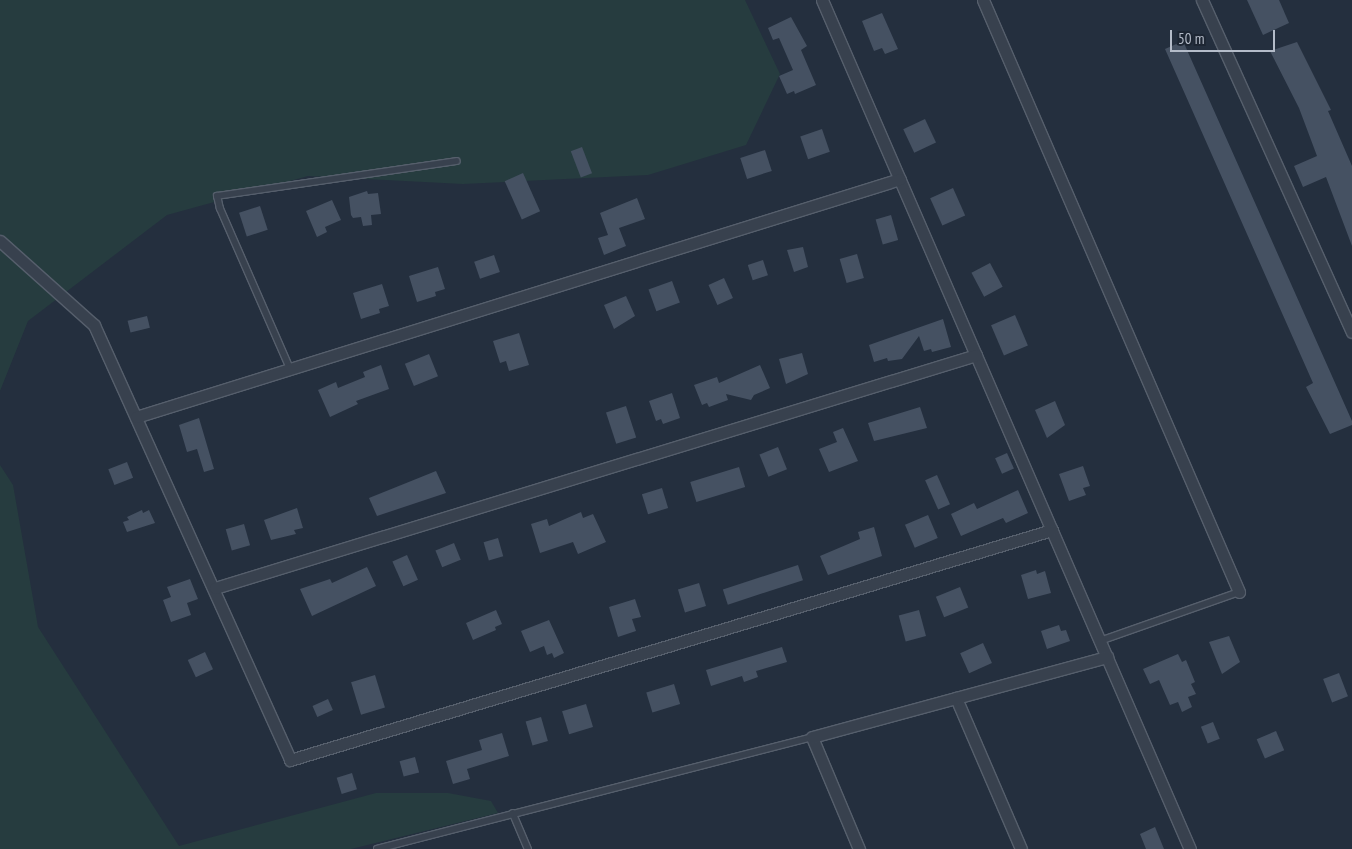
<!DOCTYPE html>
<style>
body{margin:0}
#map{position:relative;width:1352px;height:849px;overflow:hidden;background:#242f3e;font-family:"PT Sans Narrow",sans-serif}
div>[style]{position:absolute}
.green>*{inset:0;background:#263c3f}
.building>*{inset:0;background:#455162;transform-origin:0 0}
.roads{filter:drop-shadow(1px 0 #565f6c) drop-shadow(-1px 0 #565f6c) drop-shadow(0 1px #565f6c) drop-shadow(0 -1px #565f6c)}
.lane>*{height:5.5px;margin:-2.75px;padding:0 2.75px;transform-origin:2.75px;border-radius:2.75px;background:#38414e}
.street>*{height:11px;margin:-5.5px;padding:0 5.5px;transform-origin:5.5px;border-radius:5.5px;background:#38414e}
span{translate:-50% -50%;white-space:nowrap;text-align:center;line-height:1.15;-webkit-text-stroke:4.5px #1d2633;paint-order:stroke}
.scale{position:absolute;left:1170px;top:30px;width:105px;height:22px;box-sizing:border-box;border:2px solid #b4bcc9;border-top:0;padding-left:6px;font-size:15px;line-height:18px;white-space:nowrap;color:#b4bcc9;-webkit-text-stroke:4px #1d2633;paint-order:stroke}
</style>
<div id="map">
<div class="green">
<div style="clip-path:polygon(0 0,745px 0,780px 74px,746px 145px,648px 175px,463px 184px,308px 176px,167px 215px,28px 321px,0 391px)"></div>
<div style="clip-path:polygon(0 465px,13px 485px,38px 627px,179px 846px,376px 793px,448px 793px,491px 801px,498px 813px,351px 849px,0 849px)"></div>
</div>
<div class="building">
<div style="clip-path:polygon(1247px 0,1279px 0,1289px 23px,1263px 35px)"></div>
<div style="clip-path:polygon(882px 13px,898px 49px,885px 54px,882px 48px,874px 51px,862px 21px)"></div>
<div style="clip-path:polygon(791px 17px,807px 46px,801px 50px,816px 85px,795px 94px,794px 91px,787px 94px,779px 76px,793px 70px,779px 38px,773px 40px,768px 28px)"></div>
<div style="clip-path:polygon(1183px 41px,1352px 421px,1352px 425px,1330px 434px,1306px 387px,1313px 383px,1165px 49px)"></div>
<div style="clip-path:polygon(1297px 42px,1331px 110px,1328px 111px,1352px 166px,1352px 246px,1326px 177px,1303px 187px,1294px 166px,1317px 156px,1299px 108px,1270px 51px)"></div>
<div style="left:925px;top:119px;width:26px;height:24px;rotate:65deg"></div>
<div style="left:822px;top:129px;width:24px;height:23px;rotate:71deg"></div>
<div style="left:582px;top:147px;width:28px;height:12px;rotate:69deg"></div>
<div style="left:765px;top:150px;width:22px;height:26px;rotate:72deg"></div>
<div style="left:523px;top:173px;width:42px;height:20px;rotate:66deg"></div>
<div style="left:953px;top:188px;width:30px;height:25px;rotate:66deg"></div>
<div style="clip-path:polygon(367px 191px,368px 194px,378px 193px,381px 214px,371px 215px,372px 225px,363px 226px,361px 217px,353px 218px,351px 215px,349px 197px)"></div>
<div style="clip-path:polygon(637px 198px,645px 219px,619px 228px,626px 246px,604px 255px,598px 238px,608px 235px,600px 213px)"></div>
<div style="clip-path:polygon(332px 200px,341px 220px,325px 227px,327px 232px,317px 237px,306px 211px)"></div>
<div style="left:260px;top:206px;width:25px;height:22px;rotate:72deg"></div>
<div style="left:891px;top:215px;width:26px;height:16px;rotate:74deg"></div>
<div style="clip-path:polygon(803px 247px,808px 267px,794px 272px,787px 250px)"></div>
<div style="left:857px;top:254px;width:25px;height:18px;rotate:74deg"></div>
<div style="left:494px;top:255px;width:18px;height:21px;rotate:71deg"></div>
<div style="left:763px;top:260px;width:16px;height:16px;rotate:72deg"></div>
<div style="left:990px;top:263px;width:27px;height:21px;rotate:62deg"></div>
<div style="clip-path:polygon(438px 267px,445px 289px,435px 292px,436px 296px,417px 302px,409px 276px)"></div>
<div style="left:724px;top:278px;width:22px;height:17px;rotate:66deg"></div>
<div style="left:672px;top:281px;width:23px;height:25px;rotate:70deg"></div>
<div style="clip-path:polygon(382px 284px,389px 306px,379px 309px,380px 313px,361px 319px,353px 293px)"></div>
<div style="clip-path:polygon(626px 296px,635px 316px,614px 329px,604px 305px)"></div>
<div style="left:1015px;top:315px;width:33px;height:26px;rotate:67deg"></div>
<div style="left:147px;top:316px;width:12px;height:20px;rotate:76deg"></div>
<div style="clip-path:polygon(943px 319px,951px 347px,932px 352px,931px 349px,924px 351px,919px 336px,902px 359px,888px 361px,887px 358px,874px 362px,869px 345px)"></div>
<div style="clip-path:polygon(519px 333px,529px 365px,509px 371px,506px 361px,500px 363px,493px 341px)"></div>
<div style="clip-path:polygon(802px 353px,808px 374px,786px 384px,779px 359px)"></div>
<div style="left:429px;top:354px;width:24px;height:26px;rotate:68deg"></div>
<div style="clip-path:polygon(381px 365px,389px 389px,356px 401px,358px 404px,330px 417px,318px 390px,336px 382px,338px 388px,365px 377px,363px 372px)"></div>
<div style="clip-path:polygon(760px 365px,770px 388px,754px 395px,751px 400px,726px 394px,728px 400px,709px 407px,707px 403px,702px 405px,694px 385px,717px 377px,719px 383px)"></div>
<div style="clip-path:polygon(672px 393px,680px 418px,663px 424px,661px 419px,656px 421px,649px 401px)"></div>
<div style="clip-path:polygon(1055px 401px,1065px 425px,1047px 438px,1035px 410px)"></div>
<div style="left:626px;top:406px;width:33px;height:21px;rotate:72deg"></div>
<div style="clip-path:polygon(920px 407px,927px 428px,874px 441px,868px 423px)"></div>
<div style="clip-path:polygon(199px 418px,214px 469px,204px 472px,197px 449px,187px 452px,179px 425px)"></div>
<div style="clip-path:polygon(843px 428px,858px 461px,829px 472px,819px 449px,837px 442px,833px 432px)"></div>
<div style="left:778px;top:447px;width:24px;height:20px;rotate:68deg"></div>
<div style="left:1007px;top:453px;width:17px;height:13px;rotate:66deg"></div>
<div style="left:127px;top:462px;width:17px;height:20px;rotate:69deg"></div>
<div style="clip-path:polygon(1083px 466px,1090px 486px,1083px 488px,1086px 495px,1069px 501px,1059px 474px)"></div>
<div style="left:739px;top:467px;width:21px;height:51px;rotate:73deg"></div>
<div style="clip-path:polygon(436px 471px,446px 493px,377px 516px,369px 498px)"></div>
<div style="left:937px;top:475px;width:32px;height:13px;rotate:66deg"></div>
<div style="left:662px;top:488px;width:21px;height:21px;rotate:73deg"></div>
<div style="clip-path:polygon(1018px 490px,1028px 513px,1006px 523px,1003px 518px,961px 536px,951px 514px,974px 503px,977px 509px)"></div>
<div style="clip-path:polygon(297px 508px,303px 528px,294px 530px,296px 534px,271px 540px,264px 520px)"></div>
<div style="clip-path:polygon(142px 510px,143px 513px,149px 510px,155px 523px,127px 532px,123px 522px,129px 520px,127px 517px)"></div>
<div style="clip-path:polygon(581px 512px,583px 518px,593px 514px,606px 542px,578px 554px,573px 542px,540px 553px,531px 524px,547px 519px,549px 526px)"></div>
<div style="left:928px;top:515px;width:25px;height:25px;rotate:67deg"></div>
<div style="left:244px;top:524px;width:22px;height:19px;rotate:74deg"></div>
<div style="clip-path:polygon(874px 527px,882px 556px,828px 575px,820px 556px,860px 539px,858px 532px)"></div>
<div style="left:498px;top:538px;width:19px;height:15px;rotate:74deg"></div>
<div style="left:454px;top:543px;width:18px;height:20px;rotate:68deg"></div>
<div style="left:407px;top:555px;width:27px;height:16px;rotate:66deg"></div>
<div style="left:798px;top:565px;width:16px;height:79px;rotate:72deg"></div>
<div style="clip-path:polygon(367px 567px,376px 586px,312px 616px,300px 589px,330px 579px,332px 583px)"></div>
<div style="clip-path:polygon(1036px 570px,1037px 574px,1045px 571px,1051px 593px,1028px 599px,1021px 575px)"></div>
<div style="clip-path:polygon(190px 579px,198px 599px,187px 603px,191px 615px,171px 622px,163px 600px,171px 597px,167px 587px)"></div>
<div style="left:699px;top:583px;width:24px;height:22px;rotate:73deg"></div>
<div style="left:960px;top:587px;width:22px;height:26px;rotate:68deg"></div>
<div style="clip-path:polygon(635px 599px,641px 617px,632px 619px,636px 631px,618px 637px,609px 607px)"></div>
<div style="clip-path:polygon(496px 610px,502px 624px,495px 627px,496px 630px,473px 640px,466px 623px)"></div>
<div style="left:919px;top:610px;width:27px;height:21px;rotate:75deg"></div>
<div style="clip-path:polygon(549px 620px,564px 653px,554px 658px,552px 653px,547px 655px,544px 646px,530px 652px,521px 631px)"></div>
<div style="clip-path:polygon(1059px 625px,1061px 631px,1066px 630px,1070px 641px,1047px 649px,1041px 631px)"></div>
<div style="clip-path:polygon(1229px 636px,1240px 662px,1222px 674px,1209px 642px)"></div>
<div style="left:983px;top:643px;width:22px;height:25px;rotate:66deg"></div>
<div style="clip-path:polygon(782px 647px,787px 662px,756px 671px,758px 677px,744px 682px,742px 676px,711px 686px,706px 670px)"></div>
<div style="left:205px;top:652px;width:19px;height:19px;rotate:65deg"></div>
<div style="clip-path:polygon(1178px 654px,1182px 662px,1186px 660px,1195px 682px,1191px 684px,1196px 694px,1188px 697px,1192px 707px,1182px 712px,1178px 702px,1170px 705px,1159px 680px,1150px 684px,1143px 669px)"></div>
<div style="left:1339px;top:673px;width:25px;height:17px;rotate:69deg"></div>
<div style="left:375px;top:675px;width:34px;height:25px;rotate:73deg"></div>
<div style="left:674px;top:684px;width:21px;height:29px;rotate:73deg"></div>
<div style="left:328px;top:699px;width:12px;height:17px;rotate:66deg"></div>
<div style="left:586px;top:704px;width:24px;height:25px;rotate:73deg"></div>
<div style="left:541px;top:717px;width:25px;height:16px;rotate:74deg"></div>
<div style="left:1213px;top:722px;width:18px;height:13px;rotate:68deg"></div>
<div style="left:1276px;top:731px;width:21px;height:21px;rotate:67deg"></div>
<div style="clip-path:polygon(502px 733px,509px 756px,467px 769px,470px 779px,453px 784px,446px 761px,482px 750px,479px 740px)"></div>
<div style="left:415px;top:757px;width:16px;height:16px;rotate:75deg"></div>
<div style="left:352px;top:773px;width:17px;height:16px;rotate:73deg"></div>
<div style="clip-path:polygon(1155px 827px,1164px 849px,1146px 849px,1140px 834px)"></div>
</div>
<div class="roads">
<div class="lane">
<div style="left:290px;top:369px;width:175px;rotate:-113.6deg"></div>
<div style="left:220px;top:209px;width:13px;rotate:-103deg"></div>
<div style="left:217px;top:196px;width:242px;rotate:-8.3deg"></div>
<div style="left:1100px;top:641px;width:147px;rotate:-19.4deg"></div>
<div style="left:513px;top:813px;width:39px;rotate:67deg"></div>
<div style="left:377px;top:849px;width:449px;rotate:-14.4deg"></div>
</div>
<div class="street">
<div style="left:822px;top:0;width:925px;rotate:66.57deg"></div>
<div style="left:983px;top:0;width:645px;rotate:66.61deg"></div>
<div style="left:1202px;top:0;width:364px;rotate:65.7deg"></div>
<div style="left:0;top:241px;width:126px;rotate:41.8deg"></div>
<div style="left:94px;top:325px;width:477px;rotate:65.7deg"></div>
<div style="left:290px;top:760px;width:796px;rotate:-16.8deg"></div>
<div style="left:136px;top:417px;width:800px;rotate:-17.3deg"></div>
<div style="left:215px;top:588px;width:796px;rotate:-17.02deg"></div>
<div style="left:956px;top:698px;width:164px;rotate:66.7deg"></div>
<div style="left:859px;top:849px;width:121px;rotate:-112.8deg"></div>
<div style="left:812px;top:737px;width:306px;rotate:-15.2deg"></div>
</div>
</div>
<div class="scale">50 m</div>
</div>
